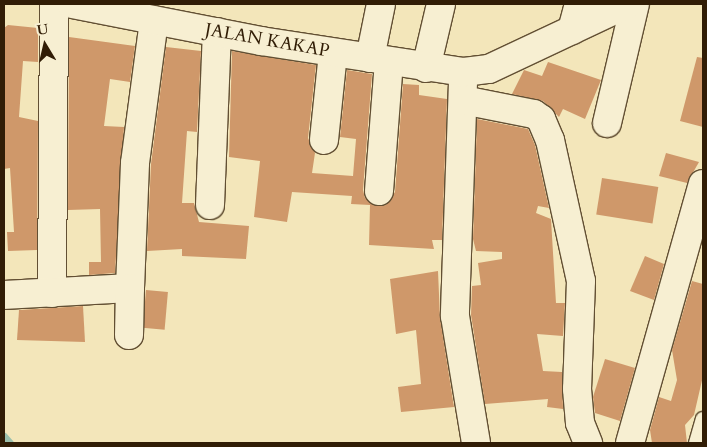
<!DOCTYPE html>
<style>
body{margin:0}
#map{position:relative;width:707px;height:447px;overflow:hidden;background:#f3e6ba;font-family:Cardo,serif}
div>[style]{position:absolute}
.stream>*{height:7px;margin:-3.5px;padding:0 3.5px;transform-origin:3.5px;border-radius:3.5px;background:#9cc0ac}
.building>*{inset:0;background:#cf986a;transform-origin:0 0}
.roads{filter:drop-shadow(1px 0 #624f33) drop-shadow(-1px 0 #624f33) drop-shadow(0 1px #624f33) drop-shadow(0 -1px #624f33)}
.lane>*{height:14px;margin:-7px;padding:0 7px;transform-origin:7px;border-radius:7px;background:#f7efd2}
.street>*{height:28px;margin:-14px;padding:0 14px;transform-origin:14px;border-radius:14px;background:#f7efd2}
.secondary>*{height:28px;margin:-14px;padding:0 14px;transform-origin:14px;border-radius:14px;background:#f7efd2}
span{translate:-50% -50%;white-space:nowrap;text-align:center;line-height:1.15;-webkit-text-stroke:5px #f7efd2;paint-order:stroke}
.street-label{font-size:18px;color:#311d06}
.frame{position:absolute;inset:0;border:5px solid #311d06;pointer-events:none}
.north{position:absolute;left:20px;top:20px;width:50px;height:50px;-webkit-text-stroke:4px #f7efd2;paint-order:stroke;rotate:351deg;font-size:14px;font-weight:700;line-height:20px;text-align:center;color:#311d06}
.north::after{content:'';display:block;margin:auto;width:18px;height:22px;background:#311d06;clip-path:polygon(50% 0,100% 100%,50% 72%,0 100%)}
</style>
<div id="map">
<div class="stream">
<div style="left:4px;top:436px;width:9px;rotate:49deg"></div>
</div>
<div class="building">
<div style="clip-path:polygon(8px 25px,38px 28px,38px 62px,23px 61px,19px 117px,38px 121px,37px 250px,8px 251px,7px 232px,14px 232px,10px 168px,4px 169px,4px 28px)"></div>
<div style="clip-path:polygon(69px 37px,135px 46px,130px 82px,110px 79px,104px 126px,124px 127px,115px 273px,89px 275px,89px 262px,101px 262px,100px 209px,68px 210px)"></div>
<div style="clip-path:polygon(166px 47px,201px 51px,197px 132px,187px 131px,182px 203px,194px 203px,199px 222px,249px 226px,246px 259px,182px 256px,182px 249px,147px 251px,151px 164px)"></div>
<div style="clip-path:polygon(232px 51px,316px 65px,308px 138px,315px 153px,312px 173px,353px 176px,356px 139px,340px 137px,347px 70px,372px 74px,363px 190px,365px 198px,377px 206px,386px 205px,395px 192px,403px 84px,419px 85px,419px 95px,447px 99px,442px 240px,432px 240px,434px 249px,369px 245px,370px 205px,351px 204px,352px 196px,292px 192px,287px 222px,254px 217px,260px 161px,229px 157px)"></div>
<div style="clip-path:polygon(697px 57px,703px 58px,703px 127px,680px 121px)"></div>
<div style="clip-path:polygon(548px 62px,601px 80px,585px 119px,563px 109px,559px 117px,543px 101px,512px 94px,524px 70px,542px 76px)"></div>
<div style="clip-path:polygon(477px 119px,528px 129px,535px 145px,549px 208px,538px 206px,536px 213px,551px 219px,556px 303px,565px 303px,563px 336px,537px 334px,543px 371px,562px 372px,563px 409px,547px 407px,548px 399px,485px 404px,471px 315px,472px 286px,481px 285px,478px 263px,502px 259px,502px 252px,476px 251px,473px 239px)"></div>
<div style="clip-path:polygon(666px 153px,699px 162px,687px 183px,659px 176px)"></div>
<div style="left:602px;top:178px;width:57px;height:37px;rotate:9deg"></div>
<div style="clip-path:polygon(645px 256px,664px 264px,654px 300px,630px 291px)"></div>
<div style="clip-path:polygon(438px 271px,440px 318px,454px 407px,401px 412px,398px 387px,421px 384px,416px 330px,396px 334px,390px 279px)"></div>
<div style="clip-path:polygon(692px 281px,703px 284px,703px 376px,694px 415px,685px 425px,687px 443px,652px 443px,650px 430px,659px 397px,671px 401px,677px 380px,672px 350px)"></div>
<div style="left:146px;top:290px;width:22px;height:38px;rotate:5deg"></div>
<div style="clip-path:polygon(83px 306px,85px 342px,17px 340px,19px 310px)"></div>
<div style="clip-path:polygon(605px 359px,635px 368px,620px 421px,595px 413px,593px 397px)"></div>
</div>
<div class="roads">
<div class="lane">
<div style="left:696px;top:443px;width:25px;rotate:-74deg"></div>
</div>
<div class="street">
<div style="left:572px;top:30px;width:27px;rotate:-75deg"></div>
<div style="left:370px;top:58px;width:55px;rotate:-78.5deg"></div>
<div style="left:426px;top:68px;width:66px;rotate:-76.8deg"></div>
<div style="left:463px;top:82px;width:234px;rotate:92deg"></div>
<div style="left:455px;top:316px;width:129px;rotate:80.6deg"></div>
<div style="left:463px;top:100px;width:72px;rotate:11.2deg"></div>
<div style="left:534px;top:114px;width:9px;rotate:36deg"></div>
<div style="left:541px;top:119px;width:23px;rotate:67deg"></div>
<div style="left:550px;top:140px;width:144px;rotate:77.6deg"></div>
<div style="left:581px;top:281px;width:108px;rotate:92.1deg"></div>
<div style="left:577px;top:389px;width:34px;rotate:85deg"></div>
<div style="left:580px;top:423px;width:22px;rotate:68deg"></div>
<div style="left:607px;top:123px;width:122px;rotate:-76.8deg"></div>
<div style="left:324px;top:140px;width:87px;rotate:-84.1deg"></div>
<div style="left:379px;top:191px;width:129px;rotate:-85.6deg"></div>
<div style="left:210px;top:205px;width:173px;rotate:-87.7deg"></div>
<div style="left:52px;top:293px;width:289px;rotate:-89.6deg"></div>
<div style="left:4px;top:295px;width:126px;rotate:-3.2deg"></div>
<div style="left:130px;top:288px;width:125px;rotate:-87.7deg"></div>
<div style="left:135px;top:163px;width:144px;rotate:-82.4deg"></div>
<div style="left:129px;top:335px;width:47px;rotate:-88.8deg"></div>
<div style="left:630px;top:443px;width:269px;rotate:-74.3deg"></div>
</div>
<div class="secondary">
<div style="left:72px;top:4px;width:193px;rotate:11.1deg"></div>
<div style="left:261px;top:41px;width:205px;rotate:8.7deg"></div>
<div style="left:464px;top:72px;width:25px;rotate:-7deg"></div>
<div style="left:489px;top:69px;width:153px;rotate:-25.2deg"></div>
</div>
</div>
<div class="street-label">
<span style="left:267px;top:41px;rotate:10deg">JALAN KAKAP</span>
</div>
<div class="frame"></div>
<div class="north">U</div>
</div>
